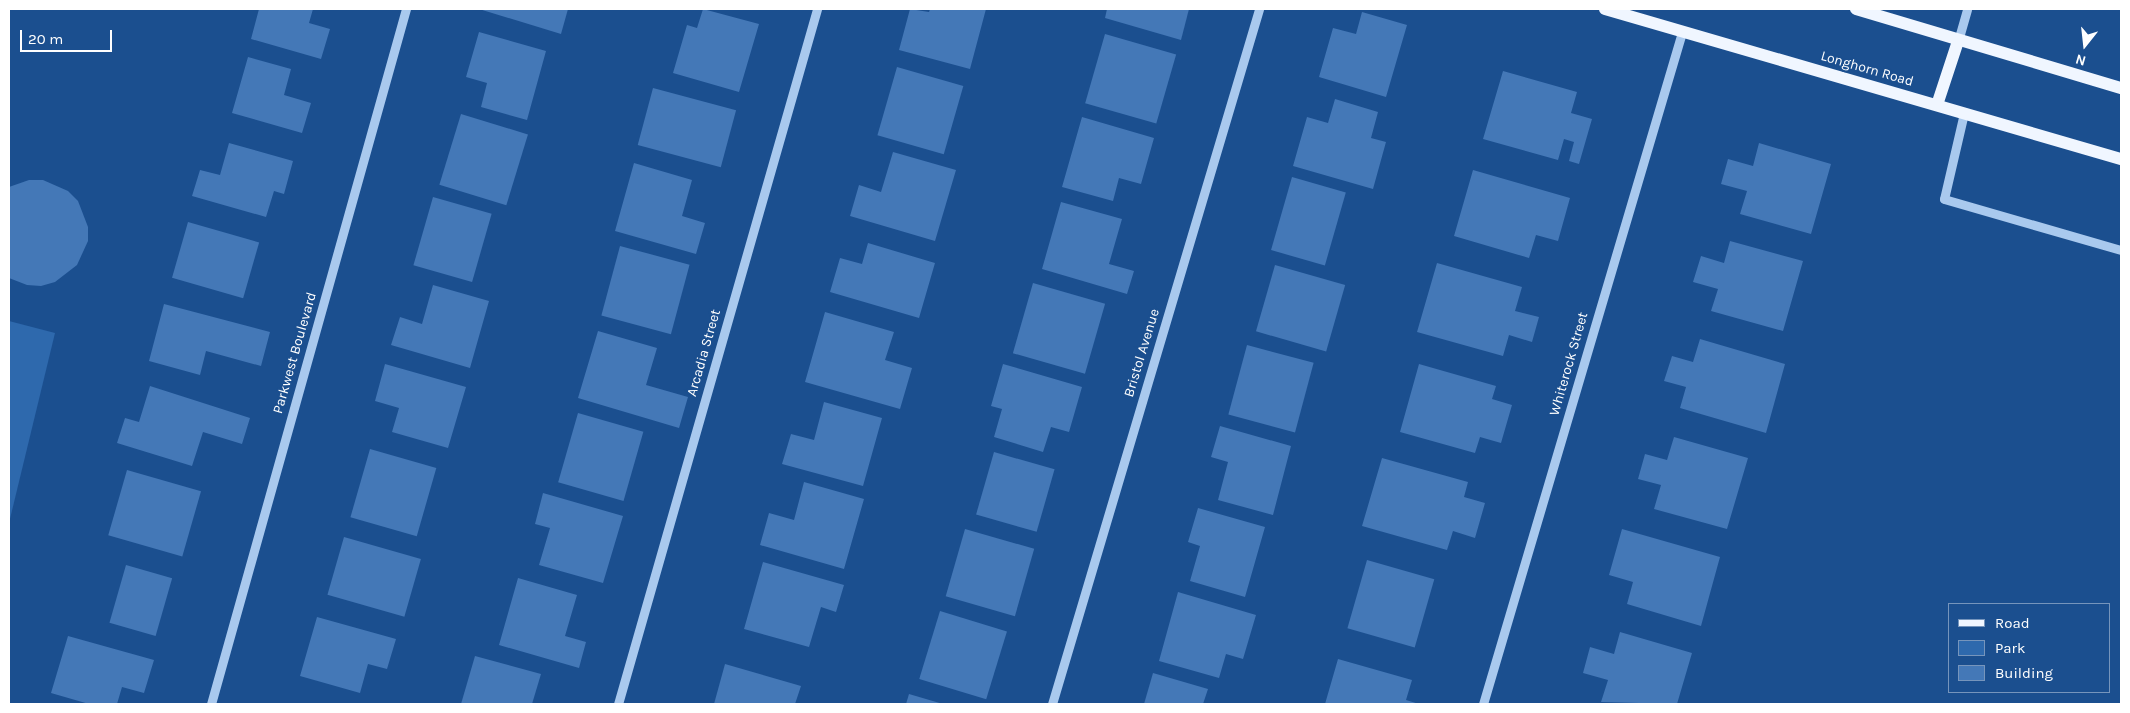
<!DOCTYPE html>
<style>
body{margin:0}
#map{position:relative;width:2130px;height:713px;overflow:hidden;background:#1b4f8f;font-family:Karla,sans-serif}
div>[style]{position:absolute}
.green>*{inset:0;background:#2e69ad}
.building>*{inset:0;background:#4478b7;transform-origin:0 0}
.minor>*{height:9px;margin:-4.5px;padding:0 4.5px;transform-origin:4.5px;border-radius:4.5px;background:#a9c9ee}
.major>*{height:12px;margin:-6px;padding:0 6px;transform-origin:6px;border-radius:6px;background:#f0f6ff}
span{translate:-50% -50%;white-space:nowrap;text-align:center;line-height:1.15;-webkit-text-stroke:4px #1b4f8f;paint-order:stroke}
.street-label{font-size:14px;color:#fff}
.frame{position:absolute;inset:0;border:10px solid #fff;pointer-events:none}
.legend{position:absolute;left:1948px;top:603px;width:162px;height:90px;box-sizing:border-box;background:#1b4f8f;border:1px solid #7695bc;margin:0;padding:6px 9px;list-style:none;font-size:15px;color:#fff}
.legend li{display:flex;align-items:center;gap:10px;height:25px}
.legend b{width:25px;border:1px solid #7695bc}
.north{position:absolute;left:2060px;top:20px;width:50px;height:50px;-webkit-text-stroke:4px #1b4f8f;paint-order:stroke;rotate:196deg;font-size:14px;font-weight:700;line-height:20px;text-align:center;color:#fff}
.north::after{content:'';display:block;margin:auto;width:18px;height:22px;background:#fff;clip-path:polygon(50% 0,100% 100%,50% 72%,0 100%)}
.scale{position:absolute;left:20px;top:30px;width:92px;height:22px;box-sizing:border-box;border:2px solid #fff;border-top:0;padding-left:6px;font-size:15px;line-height:18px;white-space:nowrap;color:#fff;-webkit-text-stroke:4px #1b4f8f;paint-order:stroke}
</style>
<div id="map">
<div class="green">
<div style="clip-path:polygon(9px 321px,55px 333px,9px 523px)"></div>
</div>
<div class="building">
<div style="clip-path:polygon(259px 9px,313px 9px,309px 23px,330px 29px,321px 59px,251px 39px)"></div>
<div style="clip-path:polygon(479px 9px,568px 9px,561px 34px)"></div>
<div style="clip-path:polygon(703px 9px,759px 24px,739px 92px,673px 73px,687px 25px,697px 28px)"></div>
<div style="clip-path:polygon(910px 9px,929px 12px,930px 9px,986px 9px,970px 69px,899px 50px)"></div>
<div style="clip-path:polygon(1107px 9px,1189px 9px,1181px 40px,1105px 18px)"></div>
<div style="clip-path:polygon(1362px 12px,1407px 25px,1386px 97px,1319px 77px,1333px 28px,1356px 34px)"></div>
<div style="clip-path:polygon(479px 32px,546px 51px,527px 120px,481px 107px,487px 83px,466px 77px)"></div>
<div style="left:1105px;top:34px;width:74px;height:72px;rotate:16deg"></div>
<div style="clip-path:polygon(248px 57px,291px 69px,284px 95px,311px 103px,302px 133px,232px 113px)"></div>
<div style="left:897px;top:67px;width:69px;height:71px;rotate:16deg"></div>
<div style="clip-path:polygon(1503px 71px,1577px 92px,1571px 113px,1592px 119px,1579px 164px,1569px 161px,1574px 142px,1564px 139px,1558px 160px,1483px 139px)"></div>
<div style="left:653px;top:88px;width:86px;height:59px;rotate:15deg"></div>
<div style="clip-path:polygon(1335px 99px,1378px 112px,1371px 138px,1386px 142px,1373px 189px,1293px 166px,1307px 117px,1328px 123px)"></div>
<div style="left:461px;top:114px;width:70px;height:74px;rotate:17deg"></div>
<div style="clip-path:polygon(1082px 117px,1154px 138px,1141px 184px,1119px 178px,1113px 201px,1062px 187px)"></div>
<div style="clip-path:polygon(229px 143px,293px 161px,284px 194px,274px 191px,266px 217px,192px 196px,200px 170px,220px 175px)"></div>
<div style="clip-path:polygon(1759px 143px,1831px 164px,1811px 234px,1740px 214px,1747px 191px,1721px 184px,1728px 159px,1753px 166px)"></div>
<div style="clip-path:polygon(893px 152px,956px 170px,935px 241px,850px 216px,859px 185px,881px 192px)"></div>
<div style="clip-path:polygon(634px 163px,692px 180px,682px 216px,705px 223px,696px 254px,615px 231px)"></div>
<div style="clip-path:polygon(1473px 170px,1570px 198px,1558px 241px,1536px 235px,1529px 258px,1454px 236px)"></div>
<div style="left:1292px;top:177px;width:56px;height:76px;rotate:16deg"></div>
<div style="clip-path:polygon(29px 180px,43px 180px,68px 191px,78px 201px,88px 227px,88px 241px,77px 265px,55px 282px,41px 286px,27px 285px,9px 278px,9px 187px)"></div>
<div style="left:433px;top:197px;width:61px;height:71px;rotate:16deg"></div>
<div style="clip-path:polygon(1061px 202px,1122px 219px,1109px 264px,1134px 271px,1127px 294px,1042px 269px)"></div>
<div style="left:188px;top:222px;width:74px;height:58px;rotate:16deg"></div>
<div style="clip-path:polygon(1730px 241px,1803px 261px,1783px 331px,1711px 311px,1718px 289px,1693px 282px,1701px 256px,1724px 263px)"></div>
<div style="clip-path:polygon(868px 243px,935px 263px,919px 318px,830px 292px,840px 258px,862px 264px)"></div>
<div style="left:620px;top:246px;width:72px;height:72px;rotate:15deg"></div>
<div style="clip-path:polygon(1437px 263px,1522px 287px,1515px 311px,1539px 317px,1532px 342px,1509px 335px,1503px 356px,1417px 332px)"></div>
<div style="left:1275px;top:265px;width:73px;height:69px;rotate:16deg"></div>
<div style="left:1033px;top:283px;width:75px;height:73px;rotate:16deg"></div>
<div style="clip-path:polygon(433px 285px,489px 301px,470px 368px,391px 345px,400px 317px,422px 324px)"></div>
<div style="clip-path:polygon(164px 304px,270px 332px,261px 366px,206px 351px,200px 375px,149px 361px)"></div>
<div style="clip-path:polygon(825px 312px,894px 332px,885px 360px,912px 368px,900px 409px,805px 382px)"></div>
<div style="clip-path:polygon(598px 331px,657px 348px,646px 385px,688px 397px,679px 428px,578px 398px)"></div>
<div style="clip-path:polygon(1700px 339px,1785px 364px,1766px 433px,1680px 408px,1686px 387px,1664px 381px,1672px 356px,1693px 362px)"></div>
<div style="left:1247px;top:345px;width:69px;height:72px;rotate:15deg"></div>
<div style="clip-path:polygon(385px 364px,466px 387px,448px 448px,392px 432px,399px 408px,375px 401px)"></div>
<div style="clip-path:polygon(1003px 364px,1082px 387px,1069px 432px,1051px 427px,1043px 452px,994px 437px,1002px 409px,991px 406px)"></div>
<div style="clip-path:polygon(1419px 364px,1496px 386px,1492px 399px,1512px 405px,1501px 443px,1480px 437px,1475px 453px,1400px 432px)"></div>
<div style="clip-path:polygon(150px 386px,250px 418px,242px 444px,203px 432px,192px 466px,117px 443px,125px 418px,139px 422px)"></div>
<div style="clip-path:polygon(824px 402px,882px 418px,863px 486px,782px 464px,791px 434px,814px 440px)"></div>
<div style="left:578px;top:413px;width:68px;height:72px;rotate:16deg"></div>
<div style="clip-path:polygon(1220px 426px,1291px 446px,1273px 515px,1218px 500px,1228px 462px,1211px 457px)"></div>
<div style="clip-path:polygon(1674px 437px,1748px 458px,1727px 529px,1654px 509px,1661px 485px,1638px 479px,1645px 454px,1667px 460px)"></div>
<div style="left:370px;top:449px;width:69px;height:71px;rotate:16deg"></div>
<div style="left:994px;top:452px;width:63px;height:65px;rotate:16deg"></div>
<div style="clip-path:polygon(1382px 458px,1468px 482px,1464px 497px,1485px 503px,1475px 538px,1453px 531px,1447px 550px,1362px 526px)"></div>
<div style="left:127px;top:470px;width:77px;height:68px;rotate:16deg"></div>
<div style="clip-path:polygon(804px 482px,864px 499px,844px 569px,760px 545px,769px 513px,794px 520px)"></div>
<div style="clip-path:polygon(543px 493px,623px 516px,603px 583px,539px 565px,550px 528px,535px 524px)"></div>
<div style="clip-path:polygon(1198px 508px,1265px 527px,1245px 597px,1190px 581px,1200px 546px,1188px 542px)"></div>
<div style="left:965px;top:529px;width:72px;height:70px;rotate:16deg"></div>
<div style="clip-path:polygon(1622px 529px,1720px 557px,1701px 626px,1627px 604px,1633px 582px,1609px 575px)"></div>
<div style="left:344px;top:537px;width:80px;height:60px;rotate:16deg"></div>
<div style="left:1367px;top:560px;width:70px;height:71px;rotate:16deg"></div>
<div style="clip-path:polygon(763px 562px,844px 585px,836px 612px,821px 607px,809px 647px,744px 629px)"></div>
<div style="left:126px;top:565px;width:48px;height:60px;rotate:16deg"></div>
<div style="clip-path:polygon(518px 578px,577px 595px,565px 636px,586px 642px,579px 668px,499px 645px)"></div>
<div style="clip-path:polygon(1178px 592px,1256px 615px,1243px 659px,1226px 654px,1219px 678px,1159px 661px)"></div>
<div style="left:940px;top:611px;width:70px;height:71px;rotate:17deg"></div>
<div style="clip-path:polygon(317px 617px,396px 639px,387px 669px,368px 664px,360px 693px,300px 676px)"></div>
<div style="clip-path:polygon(1620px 632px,1692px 653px,1677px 704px,1601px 702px,1608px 680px,1583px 673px,1590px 647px,1614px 654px)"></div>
<div style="clip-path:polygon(68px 636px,154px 660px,144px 693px,122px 687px,117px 704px,89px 704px,51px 693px)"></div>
<div style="clip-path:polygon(475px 656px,541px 674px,532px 704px,461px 704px)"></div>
<div style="clip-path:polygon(1338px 659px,1412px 680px,1406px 700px,1419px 704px,1325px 704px)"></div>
<div style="clip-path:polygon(725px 664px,801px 686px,795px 704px,714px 704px)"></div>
<div style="clip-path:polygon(1153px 673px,1208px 689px,1203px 704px,1144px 704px)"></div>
<div style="clip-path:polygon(909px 694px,943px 704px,906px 704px)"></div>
</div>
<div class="minor">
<div style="left:1958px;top:41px;width:33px;rotate:-74deg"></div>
<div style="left:1964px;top:113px;width:88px;rotate:103.1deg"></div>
<div style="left:1944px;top:199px;width:184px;rotate:16.1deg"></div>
<div style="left:211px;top:704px;width:722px;rotate:-74.33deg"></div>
<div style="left:618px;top:704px;width:723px;rotate:-74.02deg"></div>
<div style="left:1052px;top:704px;width:725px;rotate:-73.41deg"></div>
<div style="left:1483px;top:704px;width:701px;rotate:-73.5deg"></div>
</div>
<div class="major">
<div style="left:1605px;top:9px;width:537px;rotate:16.21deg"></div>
<div style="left:1856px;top:9px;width:277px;rotate:16.6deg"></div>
<div style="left:1937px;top:105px;width:67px;rotate:-71.8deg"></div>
</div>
<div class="street-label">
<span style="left:1867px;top:69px;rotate:16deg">Longhorn Road</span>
<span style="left:295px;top:353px;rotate:-74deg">Parkwest Boulevard</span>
<span style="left:704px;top:353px;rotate:-74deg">Arcadia Street</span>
<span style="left:1142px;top:353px;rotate:-73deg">Bristol Avenue</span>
<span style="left:1569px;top:364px;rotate:-74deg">Whiterock Street</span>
</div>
<div class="frame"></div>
<ul class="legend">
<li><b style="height:6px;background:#f0f6ff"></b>Road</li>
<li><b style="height:14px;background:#2e69ad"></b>Park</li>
<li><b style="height:14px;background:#4478b7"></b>Building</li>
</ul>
<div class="north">N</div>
<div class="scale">20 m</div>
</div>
